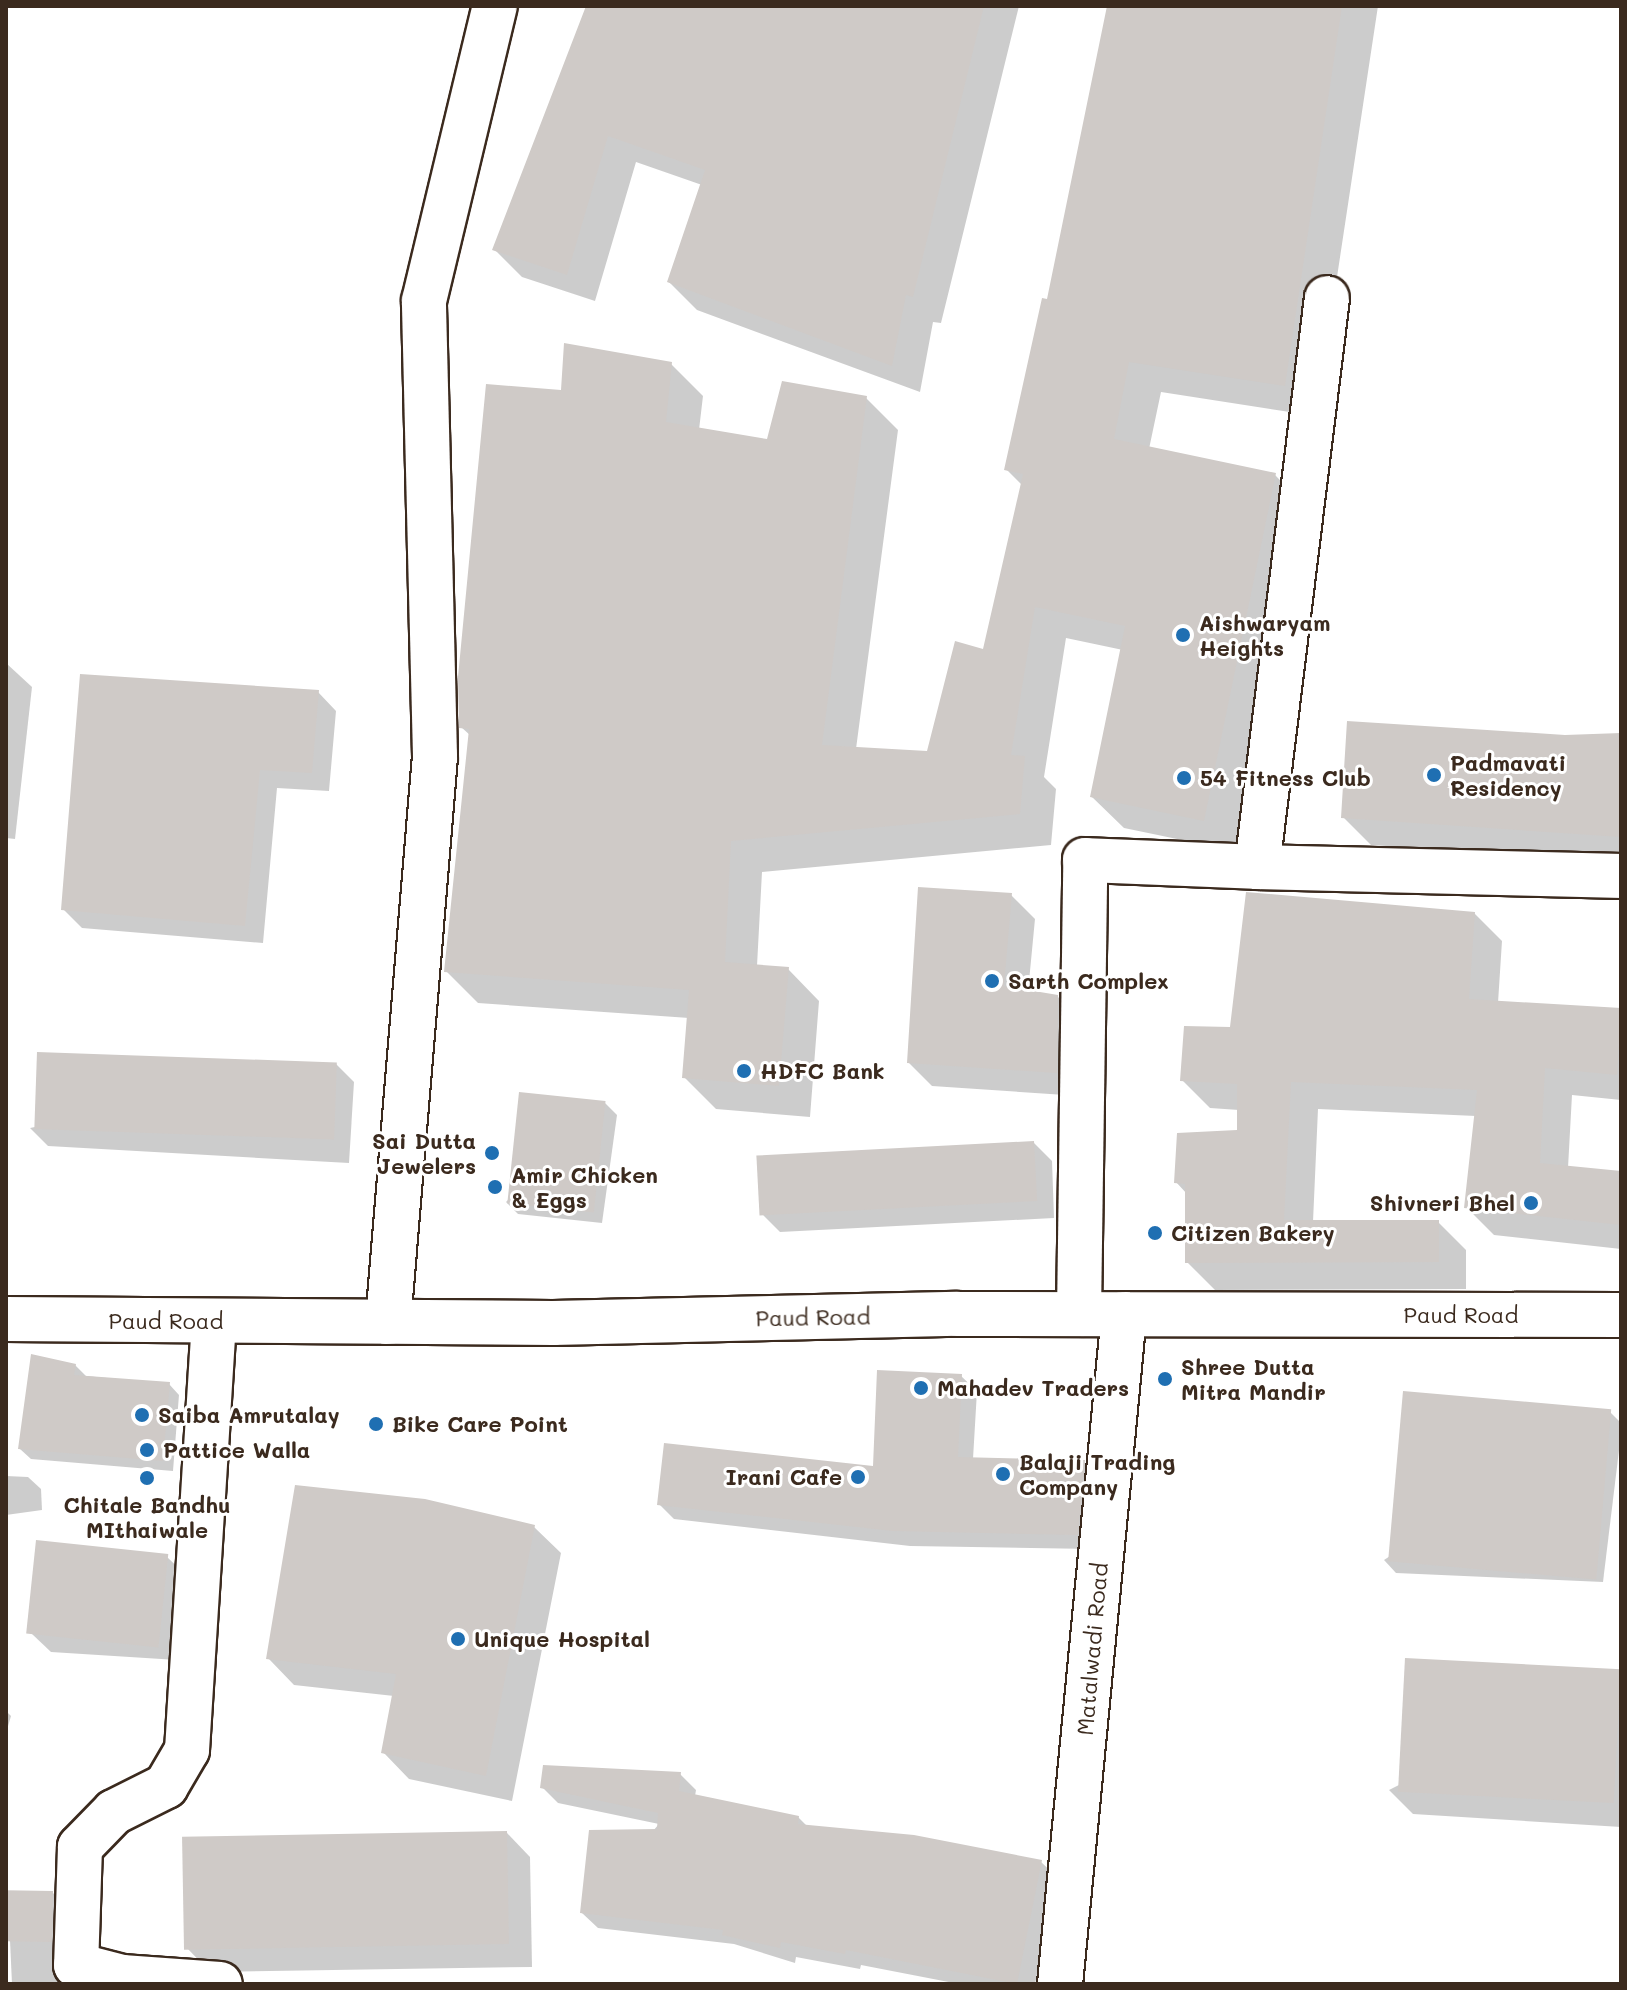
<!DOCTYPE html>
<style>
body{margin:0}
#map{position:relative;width:1627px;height:1990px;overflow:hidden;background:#fff;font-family:Mali,sans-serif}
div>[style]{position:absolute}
.shadow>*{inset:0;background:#0003}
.building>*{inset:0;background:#cfcac7;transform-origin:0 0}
.roads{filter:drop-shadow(2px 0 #3b2a1e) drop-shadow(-2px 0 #3b2a1e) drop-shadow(0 2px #3b2a1e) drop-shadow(0 -2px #3b2a1e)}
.street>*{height:44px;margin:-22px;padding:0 22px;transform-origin:22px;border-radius:22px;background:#fff}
.primary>*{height:44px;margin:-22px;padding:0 22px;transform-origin:22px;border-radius:22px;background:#fff}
.dots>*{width:22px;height:22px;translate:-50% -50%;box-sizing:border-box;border:4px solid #fff;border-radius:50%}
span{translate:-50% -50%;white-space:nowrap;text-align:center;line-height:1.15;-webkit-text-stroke:6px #fff;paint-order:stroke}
.poi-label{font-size:22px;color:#3b2a1e;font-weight:700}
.left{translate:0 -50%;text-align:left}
.right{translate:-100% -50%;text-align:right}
.street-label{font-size:22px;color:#3b2a1e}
.frame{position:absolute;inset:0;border:8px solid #3b2a1e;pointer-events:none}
</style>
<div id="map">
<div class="shadow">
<div style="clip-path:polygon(588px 6px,1019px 6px,941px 323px,933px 322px,920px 392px,697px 310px,669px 282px,702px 185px,636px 162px,595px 301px,522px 277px,494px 249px)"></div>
<div style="clip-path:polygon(1109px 6px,1378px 6px,1316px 416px,1161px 392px,1149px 449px,1275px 475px,1306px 507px,1235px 851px,1124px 828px,1092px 797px,1123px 650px,1066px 638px,1044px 777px,1056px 789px,1051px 845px,762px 872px,757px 966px,788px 969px,819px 1001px,810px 1117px,716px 1109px,684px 1077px,689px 1018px,478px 1003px,446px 971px,471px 736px,461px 727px,563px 392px,671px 364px,703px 396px,699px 430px,768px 441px,866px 398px,898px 430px,856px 749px,929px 753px,984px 651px,1023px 486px,1006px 469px,1049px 302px)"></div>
<div style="clip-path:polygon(6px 663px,32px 687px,15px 839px,6px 838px)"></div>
<div style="clip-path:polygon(318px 692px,336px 711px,329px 791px,277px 788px,263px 943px,82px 928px,63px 909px)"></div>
<div style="clip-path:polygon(1565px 737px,1621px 737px,1621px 862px,1371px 845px,1343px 817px)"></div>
<div style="clip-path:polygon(1011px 895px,1035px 919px,1028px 992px,1057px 996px,1081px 1020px,1080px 1096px,932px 1086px,909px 1063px)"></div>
<div style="clip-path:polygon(1474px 913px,1502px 941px,1498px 1003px,1620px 1010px,1621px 997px,1621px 1100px,1572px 1095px,1568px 1168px,1621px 1173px,1621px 1249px,1494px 1235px,1466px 1207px,1476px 1116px,1318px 1109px,1313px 1222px,1438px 1222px,1466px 1250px,1466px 1289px,1215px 1290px,1187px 1262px,1187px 1194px,1176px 1182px,1239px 1132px,1239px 1110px,1210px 1108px,1182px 1080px,1232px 1029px)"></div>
<div style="clip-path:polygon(336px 1064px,354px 1082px,349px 1163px,48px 1146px,30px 1128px)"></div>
<div style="clip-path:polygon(605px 1103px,617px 1115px,602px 1223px,518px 1214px,506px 1202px)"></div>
<div style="clip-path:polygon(1034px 1143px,1052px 1161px,1054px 1218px,780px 1232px,761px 1213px)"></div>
<div style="clip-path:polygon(75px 1365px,86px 1376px,169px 1384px,179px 1395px,173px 1471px,31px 1459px,20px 1449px)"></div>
<div style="clip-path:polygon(961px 1376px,977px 1391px,973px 1459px,1084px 1462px,1099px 1477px,1092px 1549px,910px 1546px,674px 1519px,659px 1504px,875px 1468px)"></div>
<div style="clip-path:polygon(1610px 1412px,1621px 1423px,1621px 1434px,1603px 1582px,1396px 1573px,1384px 1560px)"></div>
<div style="clip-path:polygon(6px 1476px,28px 1477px,41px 1489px,42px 1510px,6px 1515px)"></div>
<div style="clip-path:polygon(534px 1527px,561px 1553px,512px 1801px,409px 1779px,383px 1752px,394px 1696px,294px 1685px,268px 1658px)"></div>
<div style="clip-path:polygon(167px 1557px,186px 1575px,177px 1660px,51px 1652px,32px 1634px)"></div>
<div style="clip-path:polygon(1621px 1673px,1621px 1827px,1413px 1814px,1389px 1790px)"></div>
<div style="clip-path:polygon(6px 1711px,11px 1716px,6px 1733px)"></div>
<div style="clip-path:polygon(680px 1774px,696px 1790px,695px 1796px,798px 1817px,808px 1827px,1041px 1862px,1057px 1877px,1035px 1984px,959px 1984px,861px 1965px,860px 1969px,796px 1957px,795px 1963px,734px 1944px,598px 1928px,582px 1913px,659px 1824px,558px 1803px,542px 1787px)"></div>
<div style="clip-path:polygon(507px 1833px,530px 1857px,532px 1967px,210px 1972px,187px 1948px)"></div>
<div style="clip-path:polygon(53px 1893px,82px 1923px,77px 1984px,12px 1984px,8px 1897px)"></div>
</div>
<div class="building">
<div style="clip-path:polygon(586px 6px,984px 6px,913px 297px,906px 295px,892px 366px,667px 282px,705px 170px,608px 136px,567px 275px,492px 250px)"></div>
<div style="clip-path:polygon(1107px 6px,1342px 6px,1285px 386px,1129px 362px,1114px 439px,1276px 473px,1204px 821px,1090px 797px,1125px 626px,1035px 607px,1011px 755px,1025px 756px,1020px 814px,731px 841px,725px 962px,789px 967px,779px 1086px,682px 1078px,689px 990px,444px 972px,469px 729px,459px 728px,458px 677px,486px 384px,561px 390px,564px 343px,672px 362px,666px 422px,767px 439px,782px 381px,867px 396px,822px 745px,927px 751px,955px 641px,983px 649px,1023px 474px,1004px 470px,1042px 298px,1047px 299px)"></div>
<div style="clip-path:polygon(80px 674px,319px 690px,312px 773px,260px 770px,245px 926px,61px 910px)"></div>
<div style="clip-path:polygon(1347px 721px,1565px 735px,1621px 733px,1621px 837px,1341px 818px)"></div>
<div style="clip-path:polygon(918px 887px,1012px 893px,1004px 986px,1058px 995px,1057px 1073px,907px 1063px)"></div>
<div style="clip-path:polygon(1246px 892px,1475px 912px,1469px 999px,1621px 1008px,1617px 1075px,1545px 1068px,1540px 1163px,1621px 1171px,1621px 1225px,1464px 1208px,1477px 1090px,1291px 1082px,1284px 1220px,1439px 1220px,1439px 1262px,1185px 1263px,1185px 1184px,1174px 1183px,1177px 1133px,1237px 1130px,1237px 1084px,1180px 1081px,1184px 1026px,1230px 1027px)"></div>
<div style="left:37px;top:1052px;width:300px;height:77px;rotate:2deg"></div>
<div style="left:519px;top:1092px;width:87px;height:112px;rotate:6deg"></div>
<div style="left:1034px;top:1141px;width:60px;height:278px;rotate:87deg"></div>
<div style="clip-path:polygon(31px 1354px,76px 1364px,74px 1375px,170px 1382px,163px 1461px,18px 1449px)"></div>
<div style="clip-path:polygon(877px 1370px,962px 1374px,958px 1457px,1085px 1460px,1078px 1535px,893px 1531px,657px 1505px,664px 1443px,873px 1466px)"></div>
<div style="left:1403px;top:1391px;width:209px;height:171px;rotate:5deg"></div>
<div style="clip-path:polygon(295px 1485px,425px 1499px,535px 1525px,486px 1776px,381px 1753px,396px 1674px,266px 1659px)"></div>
<div style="left:36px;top:1540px;width:133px;height:94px;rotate:6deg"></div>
<div style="left:1405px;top:1658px;width:216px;height:134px;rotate:3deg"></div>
<div style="clip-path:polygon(543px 1765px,681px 1772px,679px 1791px,799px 1816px,798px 1824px,914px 1835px,1042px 1860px,1017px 1984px,846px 1950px,845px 1954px,781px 1942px,780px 1948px,722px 1935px,723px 1930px,580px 1913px,589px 1830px,657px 1829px,658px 1813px,540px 1788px)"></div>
<div style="left:507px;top:1831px;width:113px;height:325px;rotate:89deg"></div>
<div style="left:53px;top:1891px;width:51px;height:47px;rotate:91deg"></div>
</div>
<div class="roads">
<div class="street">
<div style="left:1257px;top:867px;width:364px;rotate:1.4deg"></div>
<div style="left:1079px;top:1314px;width:454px;rotate:-89.2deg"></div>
<div style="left:1085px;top:860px;width:172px;rotate:2.3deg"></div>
<div style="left:1257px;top:867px;width:573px;rotate:-82.99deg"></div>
<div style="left:214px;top:1321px;width:430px;rotate:93.6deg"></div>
<div style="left:187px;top:1750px;width:42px;rotate:120.3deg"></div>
<div style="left:166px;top:1786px;width:58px;rotate:153.4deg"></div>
<div style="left:114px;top:1812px;width:49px;rotate:134.2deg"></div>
<div style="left:80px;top:1847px;width:118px;rotate:91.9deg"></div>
<div style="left:76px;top:1965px;width:48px;rotate:14.6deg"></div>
<div style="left:122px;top:1977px;width:98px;rotate:4.1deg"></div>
<div style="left:388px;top:1322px;width:568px;rotate:-85.25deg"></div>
<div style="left:435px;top:756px;width:455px;rotate:-91.4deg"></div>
<div style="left:424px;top:301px;width:303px;rotate:-76.5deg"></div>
<div style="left:1060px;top:1984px;width:673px;rotate:-84.54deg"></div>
</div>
<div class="primary">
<div style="left:6px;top:1319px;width:547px;rotate:0.42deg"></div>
<div style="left:553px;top:1323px;width:404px;rotate:-1.3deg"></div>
<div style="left:957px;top:1314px;width:664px;rotate:0.09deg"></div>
</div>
</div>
<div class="dots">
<div style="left:1183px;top:635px;background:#1f6fb2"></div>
<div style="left:1434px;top:775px;background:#1f6fb2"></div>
<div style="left:1184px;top:778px;background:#1f6fb2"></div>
<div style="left:992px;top:981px;background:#1f6fb2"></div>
<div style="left:744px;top:1071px;background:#1f6fb2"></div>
<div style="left:492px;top:1153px;background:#1f6fb2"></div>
<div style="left:495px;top:1187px;background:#1f6fb2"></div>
<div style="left:1531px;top:1203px;background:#1f6fb2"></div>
<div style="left:1155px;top:1233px;background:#1f6fb2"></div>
<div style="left:1165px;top:1379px;background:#1f6fb2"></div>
<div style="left:921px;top:1388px;background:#1f6fb2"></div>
<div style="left:142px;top:1415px;background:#1f6fb2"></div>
<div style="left:376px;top:1424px;background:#1f6fb2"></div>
<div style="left:147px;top:1450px;background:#1f6fb2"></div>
<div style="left:1003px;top:1474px;background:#1f6fb2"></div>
<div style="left:858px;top:1477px;background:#1f6fb2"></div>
<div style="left:147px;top:1478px;background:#1f6fb2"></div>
<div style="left:458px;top:1639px;background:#1f6fb2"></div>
</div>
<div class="poi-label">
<span class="left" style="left:1199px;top:635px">Aishwaryam<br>Heights</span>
<span class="left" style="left:1450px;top:775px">Padmavati<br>Residency</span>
<span class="left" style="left:1200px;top:778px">54 Fitness Club</span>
<span class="left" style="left:1008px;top:981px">Sarth Complex</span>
<span class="left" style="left:760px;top:1071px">HDFC Bank</span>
<span class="right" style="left:476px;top:1153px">Sai Dutta<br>Jewelers</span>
<span class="left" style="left:511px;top:1187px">Amir Chicken<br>&amp; Eggs</span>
<span class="right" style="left:1515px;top:1203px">Shivneri Bhel</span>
<span class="left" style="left:1171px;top:1233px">Citizen Bakery</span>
<span class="left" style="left:1181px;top:1379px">Shree Dutta<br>Mitra Mandir</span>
<span class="left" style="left:937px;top:1388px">Mahadev Traders</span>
<span class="left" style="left:158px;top:1415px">Saiba Amrutalay</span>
<span class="left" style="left:392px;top:1424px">Bike Care Point</span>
<span class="left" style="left:163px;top:1450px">Pattice Walla</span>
<span class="left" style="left:1019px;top:1474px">Balaji Trading<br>Company</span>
<span class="right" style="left:842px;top:1477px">Irani Cafe</span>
<span style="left:147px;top:1517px">Chitale Bandhu<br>MIthaiwale</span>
<span class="left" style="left:474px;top:1639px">Unique Hospital</span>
</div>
<div class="street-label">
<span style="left:1461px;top:1315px">Paud Road</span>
<span style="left:813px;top:1317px;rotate:-1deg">Paud Road</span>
<span style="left:166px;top:1321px">Paud Road</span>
<span style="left:1092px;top:1649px;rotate:-85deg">Matalwadi Road</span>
</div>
<div class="frame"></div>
</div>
